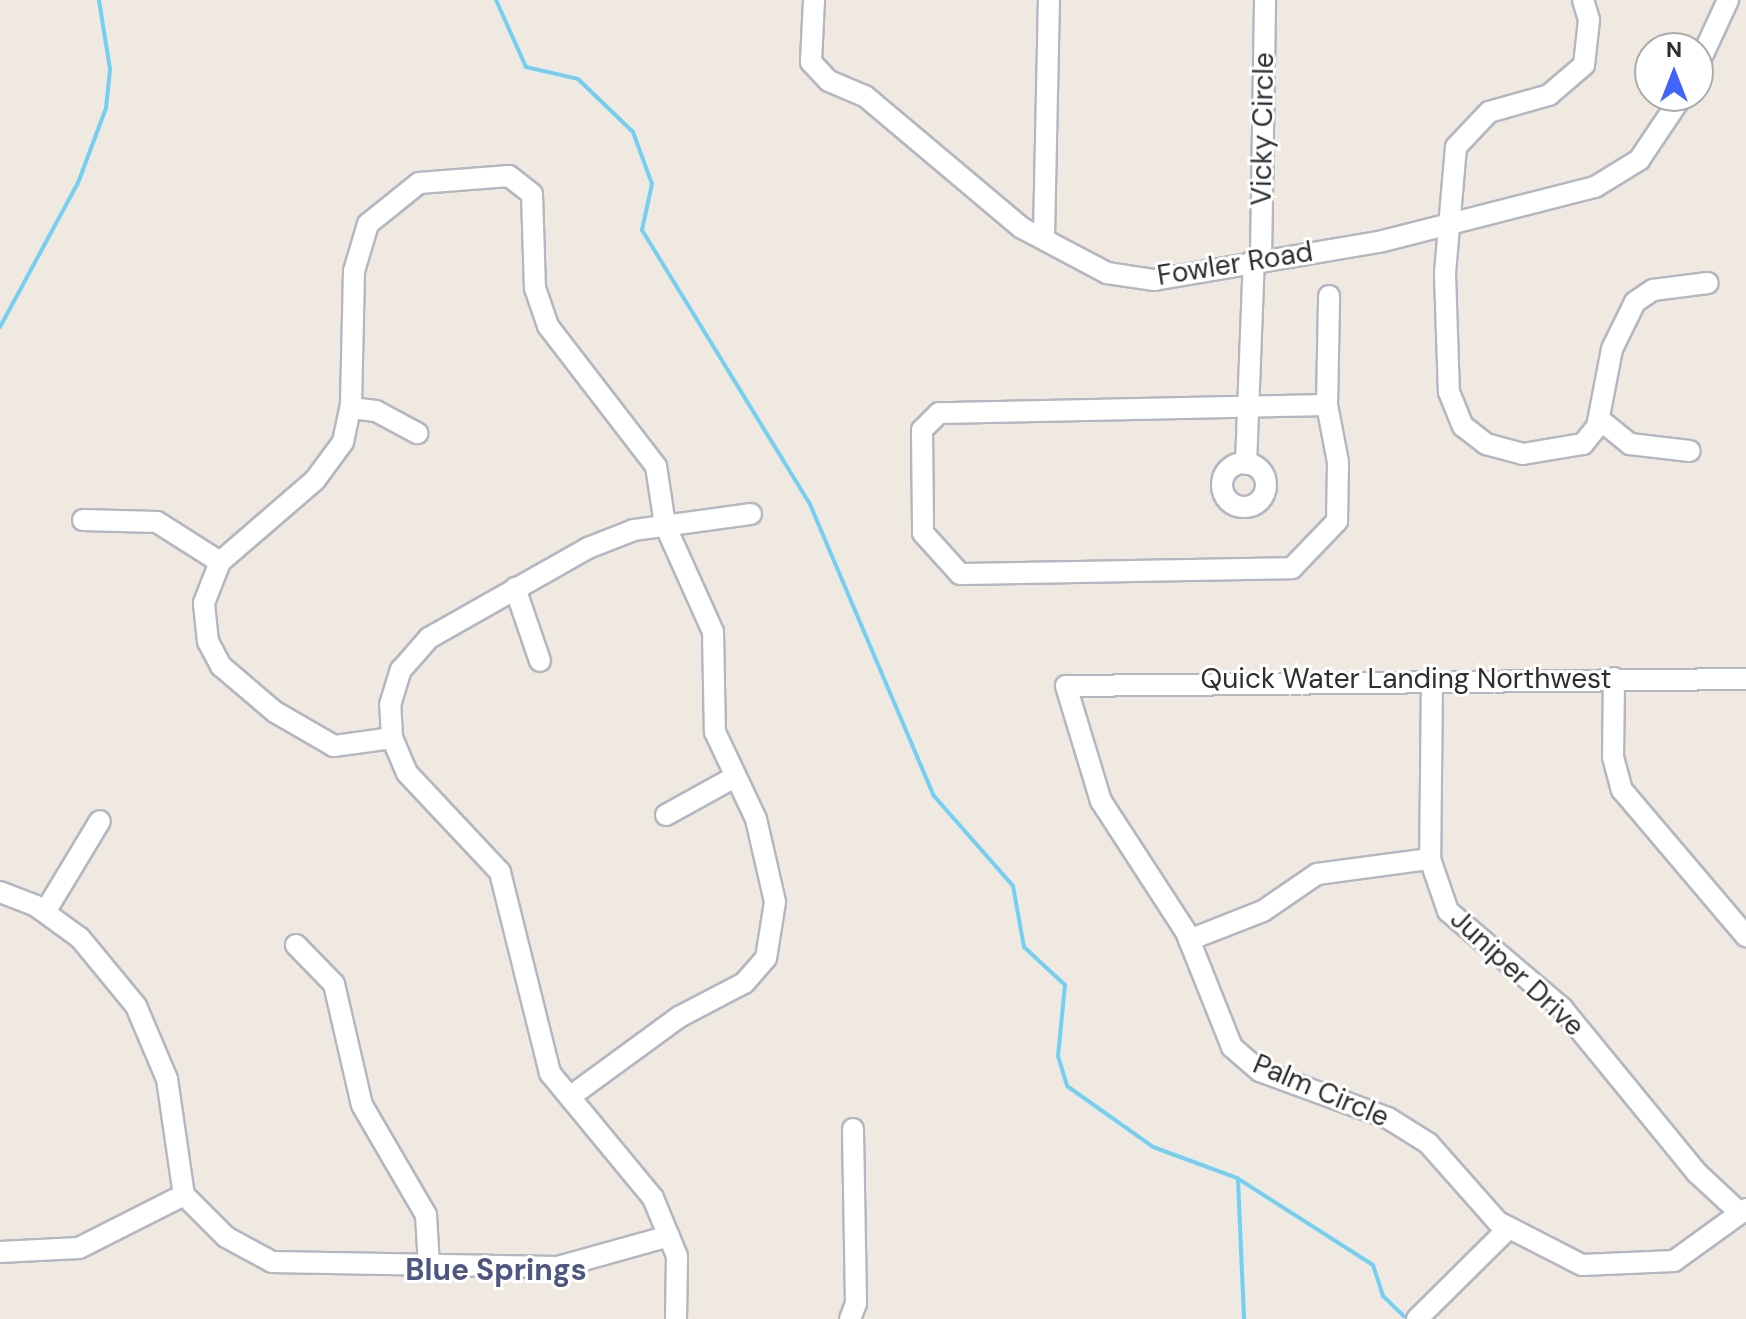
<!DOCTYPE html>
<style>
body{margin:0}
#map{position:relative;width:1746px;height:1319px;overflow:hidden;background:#efe9e1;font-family:"DM Sans",sans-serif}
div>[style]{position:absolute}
.stream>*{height:4px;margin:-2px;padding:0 2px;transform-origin:2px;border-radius:2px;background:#75cff0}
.roads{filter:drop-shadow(2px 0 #b4b7c1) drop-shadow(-2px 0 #b4b7c1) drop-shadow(0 2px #b4b7c1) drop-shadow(0 -2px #b4b7c1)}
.minor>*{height:20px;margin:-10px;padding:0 10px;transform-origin:10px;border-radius:10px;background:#fff}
.minor>.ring{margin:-10px;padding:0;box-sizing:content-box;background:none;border:20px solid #fff;border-radius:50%}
span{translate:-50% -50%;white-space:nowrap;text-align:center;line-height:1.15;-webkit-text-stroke:6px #fff;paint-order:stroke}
.street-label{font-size:28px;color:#2e2e2e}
.neighbourhood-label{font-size:30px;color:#4d5680;font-weight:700}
.north{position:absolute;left:1634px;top:32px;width:80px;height:80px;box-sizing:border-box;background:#fff;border:2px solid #ababab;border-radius:50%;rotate:0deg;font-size:22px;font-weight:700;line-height:32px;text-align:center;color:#2e2e2e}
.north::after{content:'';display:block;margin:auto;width:28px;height:36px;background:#4264fb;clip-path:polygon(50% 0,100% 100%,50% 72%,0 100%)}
</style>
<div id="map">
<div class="stream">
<div style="left:496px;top:0;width:73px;rotate:65.9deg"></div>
<div style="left:526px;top:67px;width:53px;rotate:13deg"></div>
<div style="left:578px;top:79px;width:76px;rotate:43.9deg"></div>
<div style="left:633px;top:132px;width:55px;rotate:69.9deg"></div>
<div style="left:652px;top:184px;width:47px;rotate:102.3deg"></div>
<div style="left:642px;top:230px;width:319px;rotate:58.5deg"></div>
<div style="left:809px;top:502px;width:319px;rotate:67deg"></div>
<div style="left:934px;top:796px;width:120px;rotate:48.7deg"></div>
<div style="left:1013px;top:886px;width:62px;rotate:79.8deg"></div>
<div style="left:1024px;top:947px;width:56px;rotate:42.8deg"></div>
<div style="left:1065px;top:985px;width:71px;rotate:95.6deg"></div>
<div style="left:1058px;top:1056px;width:31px;rotate:73deg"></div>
<div style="left:1067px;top:1086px;width:105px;rotate:35.3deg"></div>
<div style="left:1153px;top:1147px;width:90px;rotate:20.3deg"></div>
<div style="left:1237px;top:1178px;width:161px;rotate:32.6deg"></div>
<div style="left:1373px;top:1265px;width:33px;rotate:72deg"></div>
<div style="left:1383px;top:1296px;width:29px;rotate:44deg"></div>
<div style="left:0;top:327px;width:164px;rotate:-61.6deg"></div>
<div style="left:78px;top:183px;width:80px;rotate:-69.5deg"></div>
<div style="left:106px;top:108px;width:39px;rotate:-84deg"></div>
<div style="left:110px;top:69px;width:70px;rotate:-99.1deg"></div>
<div style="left:1238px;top:1180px;width:139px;rotate:87.5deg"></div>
</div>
<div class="roads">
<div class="minor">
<div style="left:814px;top:0;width:62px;rotate:92.8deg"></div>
<div style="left:811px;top:62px;width:26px;rotate:47deg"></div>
<div style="left:829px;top:81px;width:39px;rotate:23deg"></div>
<div style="left:865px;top:96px;width:205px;rotate:40.1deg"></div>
<div style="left:1022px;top:228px;width:96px;rotate:27.9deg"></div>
<div style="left:1107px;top:273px;width:48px;rotate:8.5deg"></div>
<div style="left:1154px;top:280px;width:228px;rotate:-9.6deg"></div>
<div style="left:1379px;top:242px;width:223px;rotate:-14.3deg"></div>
<div style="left:1595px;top:187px;width:52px;rotate:-31.5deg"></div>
<div style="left:1639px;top:160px;width:77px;rotate:-56.1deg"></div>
<div style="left:1583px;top:0;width:21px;rotate:73deg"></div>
<div style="left:1589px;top:20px;width:45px;rotate:96.3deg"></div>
<div style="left:1584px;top:65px;width:46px;rotate:139.4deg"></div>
<div style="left:1549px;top:95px;width:62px;rotate:164.2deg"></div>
<div style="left:1489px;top:112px;width:48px;rotate:133.3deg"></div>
<div style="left:1456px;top:147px;width:127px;rotate:95deg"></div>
<div style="left:1445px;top:274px;width:118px;rotate:88.1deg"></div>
<div style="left:1449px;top:392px;width:37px;rotate:68deg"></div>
<div style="left:1463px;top:426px;width:29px;rotate:38deg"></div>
<div style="left:1486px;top:444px;width:38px;rotate:15deg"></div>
<div style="left:1523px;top:454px;width:61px;rotate:-9.5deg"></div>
<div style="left:1583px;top:444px;width:22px;rotate:-51deg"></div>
<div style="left:1597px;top:427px;width:79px;rotate:-79.1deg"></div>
<div style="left:1612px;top:349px;width:52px;rotate:-63.9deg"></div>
<div style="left:1635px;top:302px;width:22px;rotate:-34deg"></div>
<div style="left:1653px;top:290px;width:55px;rotate:-7.3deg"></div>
<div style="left:1698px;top:65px;width:72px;rotate:-65.2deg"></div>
<div style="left:1044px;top:236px;width:236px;rotate:-88.8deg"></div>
<div style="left:1261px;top:258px;width:258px;rotate:-89.1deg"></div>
<div style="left:1327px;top:405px;width:388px;rotate:178.8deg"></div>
<div style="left:939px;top:413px;width:24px;rotate:135deg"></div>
<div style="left:922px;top:430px;width:103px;rotate:89.4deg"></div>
<div style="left:923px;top:533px;width:55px;rotate:47.9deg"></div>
<div style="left:960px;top:574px;width:332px;rotate:-1deg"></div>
<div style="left:1292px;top:568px;width:65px;rotate:-46.2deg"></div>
<div style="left:1337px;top:521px;width:59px;rotate:-89deg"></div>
<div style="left:1338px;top:462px;width:58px;rotate:-100.9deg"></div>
<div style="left:1327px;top:405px;width:109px;rotate:-88.9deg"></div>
<div style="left:351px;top:408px;width:25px;rotate:7deg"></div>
<div style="left:376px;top:411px;width:47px;rotate:28.2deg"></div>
<div style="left:1599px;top:419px;width:40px;rotate:39deg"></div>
<div style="left:1630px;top:444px;width:60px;rotate:6.7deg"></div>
<div class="ring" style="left:1222px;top:463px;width:24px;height:24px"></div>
<div style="left:1246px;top:464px;width:205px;rotate:-87.8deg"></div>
<div style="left:83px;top:520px;width:74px;rotate:1.5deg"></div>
<div style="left:157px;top:522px;width:75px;rotate:32.4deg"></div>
<div style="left:515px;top:588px;width:77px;rotate:71.1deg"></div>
<div style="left:1614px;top:678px;width:79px;rotate:90.7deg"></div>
<div style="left:1613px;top:757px;width:34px;rotate:75deg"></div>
<div style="left:1622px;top:790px;width:192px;rotate:49.7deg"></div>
<div style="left:1746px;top:679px;width:680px;rotate:179.41deg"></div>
<div style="left:1066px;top:686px;width:120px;rotate:73.1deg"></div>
<div style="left:1101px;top:801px;width:156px;rotate:57deg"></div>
<div style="left:1186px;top:932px;width:124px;rotate:68.2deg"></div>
<div style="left:1232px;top:1047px;width:37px;rotate:41deg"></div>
<div style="left:1260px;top:1071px;width:136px;rotate:20.2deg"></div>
<div style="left:1388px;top:1118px;width:47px;rotate:32deg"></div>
<div style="left:1428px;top:1143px;width:106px;rotate:48.5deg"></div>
<div style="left:1498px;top:1222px;width:94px;rotate:27.1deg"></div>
<div style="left:1582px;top:1265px;width:92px;rotate:-2.5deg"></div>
<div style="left:1674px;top:1261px;width:89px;rotate:-35.8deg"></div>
<div style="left:1432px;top:680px;width:179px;rotate:90.6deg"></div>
<div style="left:1430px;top:859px;width:55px;rotate:70.9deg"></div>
<div style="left:1448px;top:911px;width:150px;rotate:40.4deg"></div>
<div style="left:1562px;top:1008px;width:213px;rotate:50.7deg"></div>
<div style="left:1697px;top:1173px;width:59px;rotate:42.9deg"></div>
<div style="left:392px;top:738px;width:59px;rotate:172.1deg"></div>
<div style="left:334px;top:746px;width:68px;rotate:-150deg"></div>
<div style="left:275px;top:712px;width:71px;rotate:-139.6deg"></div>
<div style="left:221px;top:666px;width:27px;rotate:-118deg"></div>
<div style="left:208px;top:642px;width:39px;rotate:-96deg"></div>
<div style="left:204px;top:603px;width:44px;rotate:-68.7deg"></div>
<div style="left:220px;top:562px;width:125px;rotate:-40.8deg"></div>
<div style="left:315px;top:480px;width:47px;rotate:-53.6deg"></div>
<div style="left:343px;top:442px;width:39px;rotate:-78deg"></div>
<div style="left:351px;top:404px;width:133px;rotate:-88.7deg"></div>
<div style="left:354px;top:271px;width:49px;rotate:-73.4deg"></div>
<div style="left:368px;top:224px;width:65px;rotate:-38.8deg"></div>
<div style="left:419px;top:183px;width:90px;rotate:-4.4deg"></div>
<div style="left:509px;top:176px;width:29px;rotate:38deg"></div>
<div style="left:532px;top:194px;width:94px;rotate:88.2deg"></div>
<div style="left:535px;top:288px;width:40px;rotate:71.1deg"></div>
<div style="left:548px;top:326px;width:177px;rotate:52.4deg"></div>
<div style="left:656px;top:466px;width:60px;rotate:81.3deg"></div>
<div style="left:665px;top:525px;width:117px;rotate:65.8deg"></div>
<div style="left:713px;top:632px;width:100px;rotate:88.9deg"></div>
<div style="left:715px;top:732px;width:96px;rotate:64.8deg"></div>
<div style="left:756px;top:819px;width:85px;rotate:77.1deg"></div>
<div style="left:775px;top:902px;width:57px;rotate:99.1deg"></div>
<div style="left:766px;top:958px;width:33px;rotate:131deg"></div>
<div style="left:744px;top:983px;width:73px;rotate:152.4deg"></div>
<div style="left:679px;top:1017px;width:134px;rotate:143.8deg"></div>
<div style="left:666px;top:815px;width:77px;rotate:-28.9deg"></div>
<div style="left:0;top:892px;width:39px;rotate:21deg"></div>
<div style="left:36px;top:906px;width:54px;rotate:36deg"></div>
<div style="left:80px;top:938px;width:88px;rotate:50.5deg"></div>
<div style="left:136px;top:1006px;width:79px;rotate:67deg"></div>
<div style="left:167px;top:1079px;width:117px;rotate:81.7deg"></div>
<div style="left:45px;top:912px;width:106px;rotate:-58.9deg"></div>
<div style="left:1189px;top:940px;width:79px;rotate:-21.4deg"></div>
<div style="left:1263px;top:911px;width:65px;rotate:-34.4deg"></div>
<div style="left:1317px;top:874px;width:114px;rotate:-7.6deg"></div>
<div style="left:296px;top:945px;width:54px;rotate:45.7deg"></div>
<div style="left:334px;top:984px;width:124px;rotate:77deg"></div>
<div style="left:362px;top:1105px;width:127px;rotate:59.8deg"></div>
<div style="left:426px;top:1215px;width:50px;rotate:86.6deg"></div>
<div style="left:184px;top:1195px;width:59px;rotate:45deg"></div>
<div style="left:226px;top:1237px;width:52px;rotate:28.5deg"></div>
<div style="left:272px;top:1262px;width:286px;rotate:1deg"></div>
<div style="left:558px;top:1267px;width:115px;rotate:-15.6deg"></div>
<div style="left:0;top:1252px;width:79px;rotate:-2.9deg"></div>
<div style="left:79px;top:1248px;width:118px;rotate:-26.8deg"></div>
<div style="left:676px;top:1319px;width:63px;rotate:-89.1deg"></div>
<div style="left:677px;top:1256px;width:63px;rotate:-112.5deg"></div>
<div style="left:653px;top:1198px;width:162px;rotate:-129.5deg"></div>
<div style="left:550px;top:1073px;width:207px;rotate:-104deg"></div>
<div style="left:500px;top:872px;width:136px;rotate:-133.2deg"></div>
<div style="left:407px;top:773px;width:38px;rotate:-113deg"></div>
<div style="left:392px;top:738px;width:33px;rotate:-93deg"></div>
<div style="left:390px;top:705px;width:37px;rotate:-73deg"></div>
<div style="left:401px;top:670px;width:43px;rotate:-48.8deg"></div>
<div style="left:429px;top:638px;width:183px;rotate:-29.5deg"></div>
<div style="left:588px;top:548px;width:49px;rotate:-21.4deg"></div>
<div style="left:634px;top:530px;width:118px;rotate:-7.8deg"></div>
<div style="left:850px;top:1319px;width:17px;rotate:-69deg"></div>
<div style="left:856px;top:1303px;width:174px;rotate:-91deg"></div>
<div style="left:1417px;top:1319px;width:128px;rotate:-44.7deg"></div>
</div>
</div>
<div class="street-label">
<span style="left:1263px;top:129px;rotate:-89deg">Vicky Circle</span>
<span style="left:1235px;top:264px;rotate:-9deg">Fowler Road</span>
<span style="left:1406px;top:679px">Quick Water Landing Northwest</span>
<span style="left:1517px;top:973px;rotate:43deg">Juniper Drive</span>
<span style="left:1321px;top:1091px;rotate:23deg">Palm Circle</span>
</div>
<div class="neighbourhood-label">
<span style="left:496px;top:1270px">Blue Springs</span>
</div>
<div class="north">N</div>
</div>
